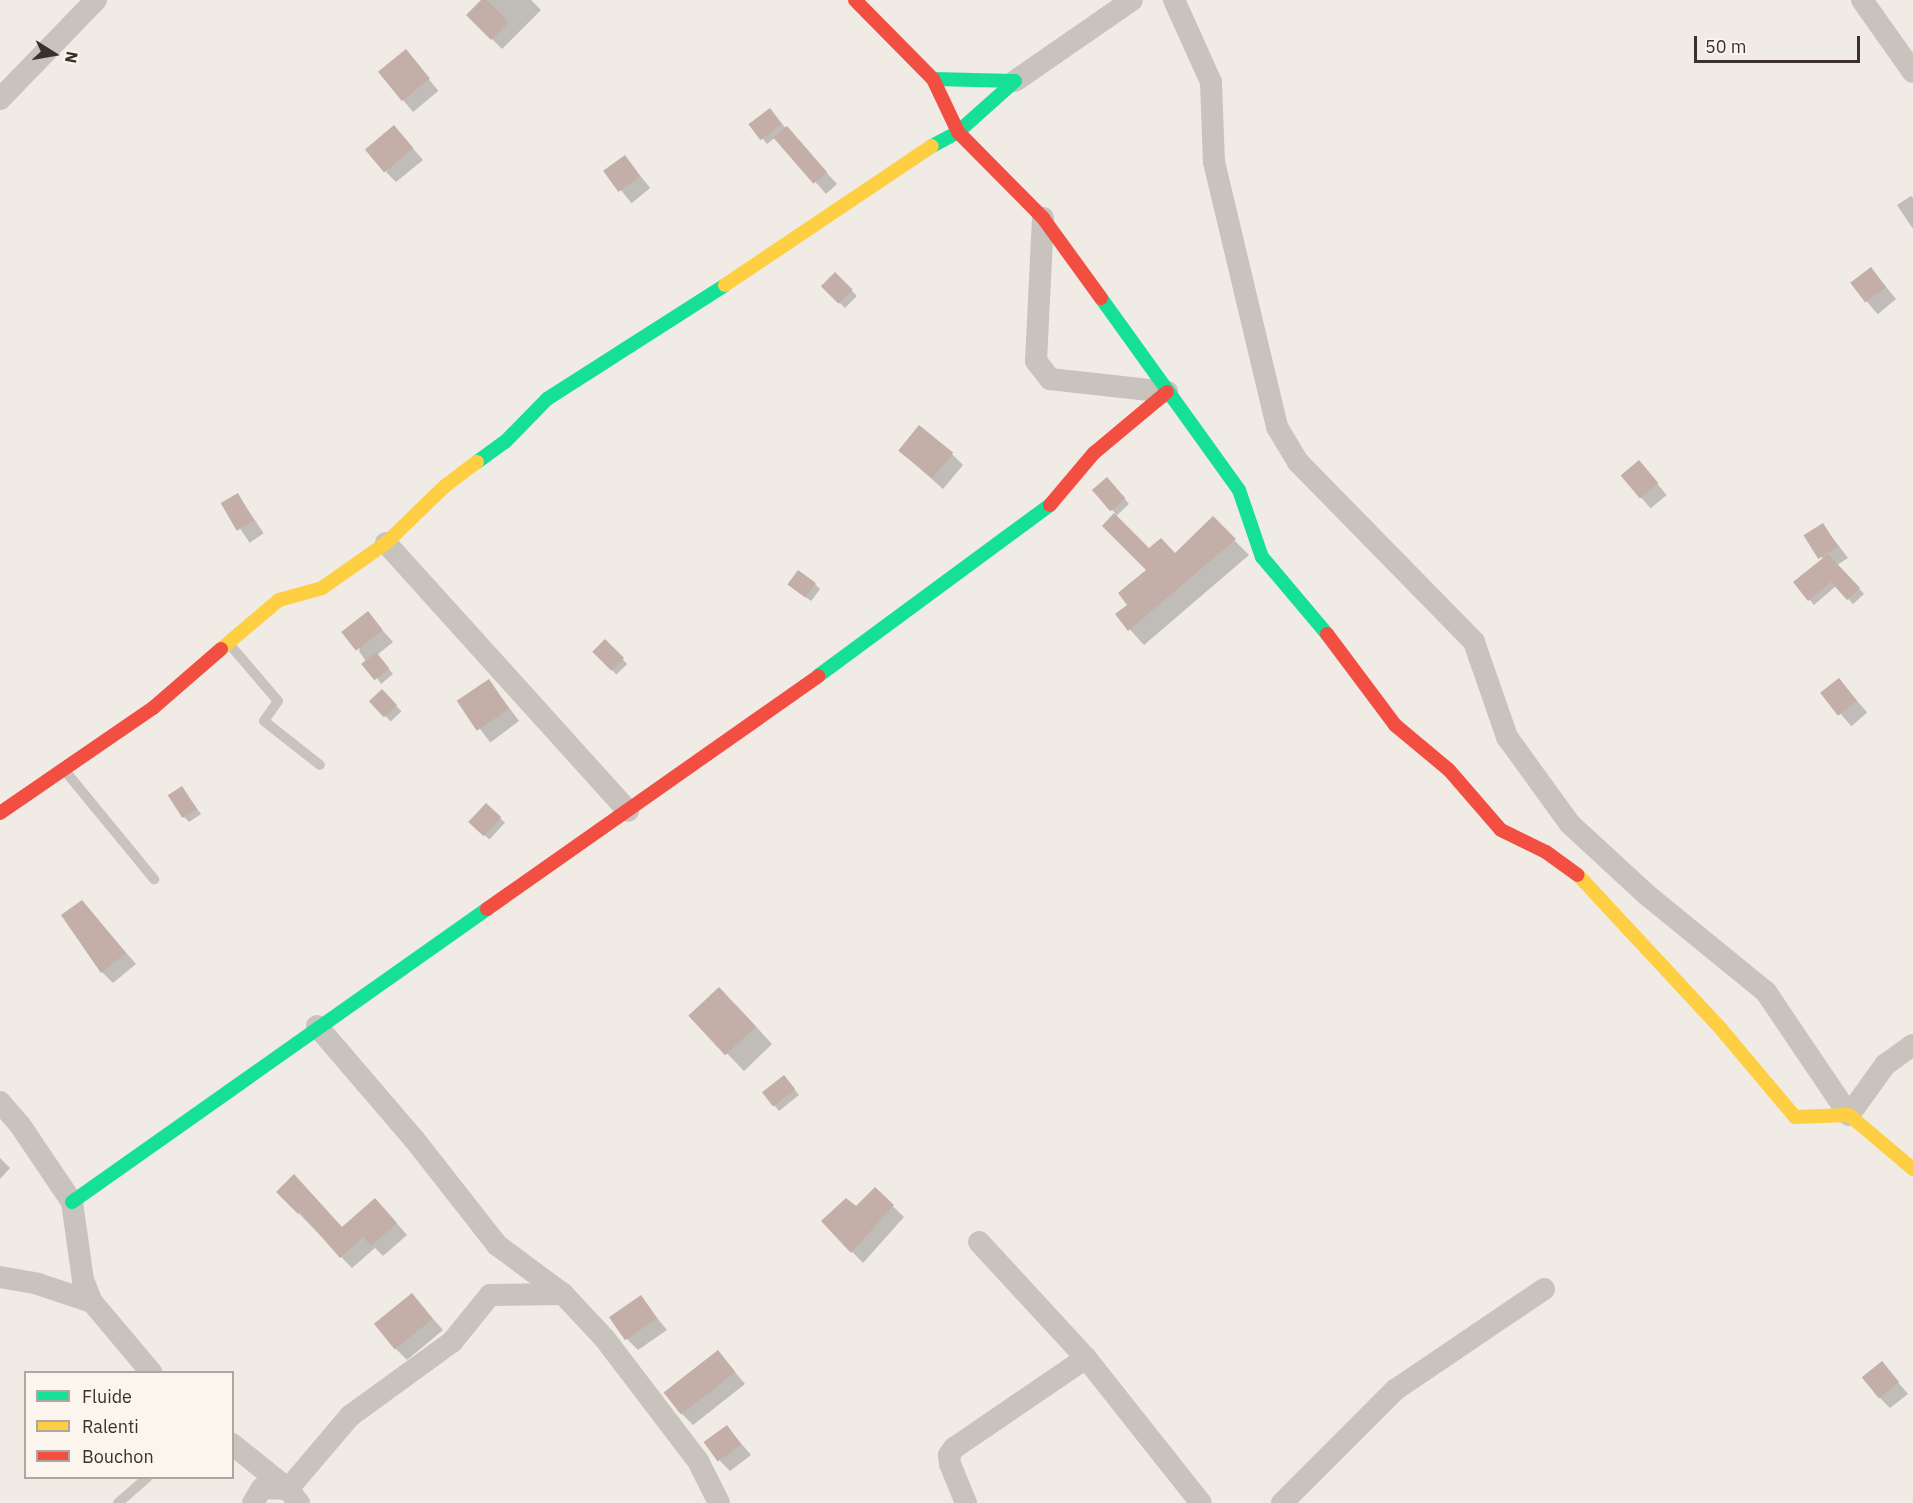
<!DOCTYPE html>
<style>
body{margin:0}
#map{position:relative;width:1913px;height:1503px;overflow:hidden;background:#f0ebe5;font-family:"IBM Plex Sans",sans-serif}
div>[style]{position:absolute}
.shadow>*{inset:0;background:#0003;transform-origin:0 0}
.building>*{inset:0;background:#c3afa7;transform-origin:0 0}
.lane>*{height:10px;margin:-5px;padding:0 5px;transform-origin:5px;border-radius:5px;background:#c9c3be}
.street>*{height:22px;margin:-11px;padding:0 11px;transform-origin:11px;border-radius:11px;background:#c9c3be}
.fast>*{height:14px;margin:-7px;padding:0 7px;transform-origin:7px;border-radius:7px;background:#16e098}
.slow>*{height:14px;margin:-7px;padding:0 7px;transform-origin:7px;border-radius:7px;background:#ffcf43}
.jam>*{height:14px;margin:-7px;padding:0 7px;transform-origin:7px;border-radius:7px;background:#f24e42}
span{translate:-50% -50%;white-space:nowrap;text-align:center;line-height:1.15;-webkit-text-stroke:4.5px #fbf5ee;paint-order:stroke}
.legend{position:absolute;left:24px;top:1371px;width:210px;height:108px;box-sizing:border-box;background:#fbf5ee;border:2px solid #aea6a0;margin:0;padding:8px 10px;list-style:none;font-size:18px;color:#3b302b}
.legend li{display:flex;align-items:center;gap:12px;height:30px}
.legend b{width:30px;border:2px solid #aea6a0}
.north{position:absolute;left:24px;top:24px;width:60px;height:60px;-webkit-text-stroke:4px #fbf5ee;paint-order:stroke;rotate:101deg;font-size:16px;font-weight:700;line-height:24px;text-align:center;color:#3b302b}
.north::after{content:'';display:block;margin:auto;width:21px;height:27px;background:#3b302b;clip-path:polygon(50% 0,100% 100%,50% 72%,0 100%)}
.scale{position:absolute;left:1694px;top:36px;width:166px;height:27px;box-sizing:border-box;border:3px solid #3b302b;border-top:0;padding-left:8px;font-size:18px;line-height:21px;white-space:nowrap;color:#3b302b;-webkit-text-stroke:4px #fbf5ee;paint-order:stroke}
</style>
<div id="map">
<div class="shadow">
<div style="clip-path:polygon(483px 0,531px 0,541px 10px,502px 49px,468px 15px)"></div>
<div style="left:405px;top:51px;width:52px;height:33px;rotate:50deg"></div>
<div style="clip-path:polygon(774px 115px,837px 184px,826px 194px,776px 137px,767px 144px,751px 125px)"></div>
<div style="clip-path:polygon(404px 138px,423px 160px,396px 182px,386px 172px)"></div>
<div style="left:625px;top:157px;width:40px;height:24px;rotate:51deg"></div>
<div style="clip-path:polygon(1911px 196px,1913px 198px,1913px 229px,1897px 205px)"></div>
<div style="left:1871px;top:269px;width:39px;height:24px;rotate:50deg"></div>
<div style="left:835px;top:274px;width:31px;height:17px;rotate:45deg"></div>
<div style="clip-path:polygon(900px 451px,952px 454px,963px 465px,943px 489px)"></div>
<div style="left:1639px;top:462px;width:43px;height:21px;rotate:50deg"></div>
<div style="clip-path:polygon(1112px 484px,1129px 504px,1116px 516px,1149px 550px,1176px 554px,1213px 519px,1249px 555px,1144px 645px,1117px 615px,1129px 605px,1148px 570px,1104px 526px,1116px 514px,1094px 491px)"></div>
<div style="left:238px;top:495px;width:46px;height:17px;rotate:56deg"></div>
<div style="clip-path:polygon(1823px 525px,1848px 558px,1837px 565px,1864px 594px,1853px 604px,1836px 586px,1814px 605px,1795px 582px,1822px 561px)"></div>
<div style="clip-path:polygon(815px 584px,820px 589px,811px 601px,794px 589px)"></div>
<div style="clip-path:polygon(368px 614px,393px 642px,377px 655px,393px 674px,381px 684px,359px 651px)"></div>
<div style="left:605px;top:641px;width:32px;height:15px;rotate:46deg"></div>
<div style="left:1839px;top:680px;width:43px;height:21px;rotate:49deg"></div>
<div style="left:489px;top:681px;width:50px;height:36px;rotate:53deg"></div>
<div style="left:382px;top:691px;width:28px;height:15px;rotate:46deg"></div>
<div style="clip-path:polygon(182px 788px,201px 814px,189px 822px,184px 817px)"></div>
<div style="left:486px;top:805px;width:26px;height:23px;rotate:43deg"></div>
<div style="clip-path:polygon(82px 902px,136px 964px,113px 983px,102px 972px)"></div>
<div style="clip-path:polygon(736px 1005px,772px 1044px,744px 1071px,691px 1016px)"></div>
<div style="clip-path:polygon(789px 1082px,799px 1095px,779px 1111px,764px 1093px)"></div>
<div style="clip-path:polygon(0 1158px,10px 1168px,0 1179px)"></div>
<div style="clip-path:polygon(875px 1189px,904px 1217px,863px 1263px,823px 1221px,856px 1208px)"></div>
<div style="clip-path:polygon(278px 1192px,343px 1229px,386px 1211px,407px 1235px,383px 1256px,375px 1248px,352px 1268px)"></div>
<div style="clip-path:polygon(412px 1295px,443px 1330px,407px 1360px,396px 1349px)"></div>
<div style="clip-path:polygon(640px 1297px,667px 1330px,638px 1350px,627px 1339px)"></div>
<div style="clip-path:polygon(718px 1352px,745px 1384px,693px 1425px,682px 1414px)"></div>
<div style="clip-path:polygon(1882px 1363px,1908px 1394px,1890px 1408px,1879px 1397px)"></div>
<div style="clip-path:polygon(727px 1427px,751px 1455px,730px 1471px,720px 1461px)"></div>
</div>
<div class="building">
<div style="clip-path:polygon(481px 0,487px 0,509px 22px,491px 40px,466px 15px)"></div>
<div style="left:406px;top:49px;width:38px;height:36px;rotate:51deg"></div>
<div style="left:770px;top:108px;width:20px;height:27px;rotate:53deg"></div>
<div style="left:394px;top:125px;width:30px;height:38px;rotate:50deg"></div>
<div style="left:787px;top:126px;width:61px;height:18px;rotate:49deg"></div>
<div style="left:625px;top:155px;width:26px;height:27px;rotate:54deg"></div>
<div style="left:1871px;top:267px;width:25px;height:26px;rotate:53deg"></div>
<div style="left:835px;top:272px;width:25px;height:20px;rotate:45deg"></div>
<div style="left:919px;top:425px;width:44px;height:33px;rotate:39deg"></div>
<div style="left:1639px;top:460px;width:30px;height:24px;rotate:50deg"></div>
<div style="left:1107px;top:477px;width:28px;height:20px;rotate:49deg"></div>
<div style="left:238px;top:493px;width:32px;height:20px;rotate:60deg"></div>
<div style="clip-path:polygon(1114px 513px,1149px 548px,1161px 538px,1175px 553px,1213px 516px,1236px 539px,1128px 631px,1115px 614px,1127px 605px,1118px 593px,1146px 570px,1102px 526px)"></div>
<div style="left:1823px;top:523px;width:28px;height:23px;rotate:58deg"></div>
<div style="clip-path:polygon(1828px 554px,1860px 588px,1847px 600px,1831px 582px,1808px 601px,1793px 582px)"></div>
<div style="left:798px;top:570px;width:22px;height:18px;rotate:36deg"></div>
<div style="left:368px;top:611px;width:24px;height:34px;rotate:52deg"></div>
<div style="left:605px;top:639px;width:27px;height:18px;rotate:45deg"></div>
<div style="left:376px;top:652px;width:21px;height:19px;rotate:51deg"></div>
<div style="left:1839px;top:678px;width:29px;height:24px;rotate:52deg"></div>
<div style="left:489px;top:679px;width:36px;height:39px;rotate:56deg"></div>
<div style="left:382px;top:689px;width:22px;height:18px;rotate:47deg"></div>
<div style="left:182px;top:786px;width:27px;height:17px;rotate:57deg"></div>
<div style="left:486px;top:803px;width:21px;height:26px;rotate:43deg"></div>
<div style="clip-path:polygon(82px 900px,126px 953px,101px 973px,61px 915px)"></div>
<div style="left:719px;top:987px;width:54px;height:42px;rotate:47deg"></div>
<div style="left:784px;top:1075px;width:18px;height:28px;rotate:52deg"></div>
<div style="clip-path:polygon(294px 1174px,342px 1227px,375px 1198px,397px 1223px,371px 1246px,363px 1237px,340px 1258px,300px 1212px,298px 1214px,276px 1192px)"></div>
<div style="clip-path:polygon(875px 1187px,894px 1205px,851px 1253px,821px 1221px,846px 1198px,856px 1206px)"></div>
<div style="left:412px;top:1293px;width:33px;height:49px;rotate:51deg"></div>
<div style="left:641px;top:1295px;width:28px;height:39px;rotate:55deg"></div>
<div style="left:718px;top:1350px;width:28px;height:69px;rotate:52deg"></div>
<div style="left:1882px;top:1361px;width:27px;height:26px;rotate:51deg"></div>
<div style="left:727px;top:1425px;width:24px;height:29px;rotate:54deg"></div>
</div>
<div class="lane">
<div style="left:231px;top:646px;width:72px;rotate:49.5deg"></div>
<div style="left:278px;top:701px;width:24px;rotate:125deg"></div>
<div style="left:264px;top:721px;width:71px;rotate:38.2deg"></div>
<div style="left:66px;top:772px;width:139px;rotate:50.6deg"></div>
<div style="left:118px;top:1503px;width:38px;rotate:-41deg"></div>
</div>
<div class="street">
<div style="left:1174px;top:0;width:90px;rotate:65.7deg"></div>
<div style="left:1211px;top:82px;width:80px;rotate:87.9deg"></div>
<div style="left:1214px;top:162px;width:272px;rotate:76.6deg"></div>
<div style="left:1277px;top:427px;width:41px;rotate:59deg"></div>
<div style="left:1298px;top:462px;width:252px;rotate:45.6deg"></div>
<div style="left:1474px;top:642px;width:101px;rotate:70.8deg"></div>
<div style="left:1507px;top:737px;width:107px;rotate:54.1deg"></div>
<div style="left:1570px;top:824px;width:105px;rotate:42.7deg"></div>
<div style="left:1647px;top:895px;width:154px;rotate:39.2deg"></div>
<div style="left:1766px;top:992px;width:148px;rotate:56deg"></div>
<div style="left:1849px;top:1115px;width:62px;rotate:-54.2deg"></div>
<div style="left:1885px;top:1065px;width:34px;rotate:-36deg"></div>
<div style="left:1862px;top:0;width:88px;rotate:54.7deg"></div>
<div style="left:1015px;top:81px;width:142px;rotate:-34.7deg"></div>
<div style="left:0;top:99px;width:138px;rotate:-45.9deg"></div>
<div style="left:1043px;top:218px;width:143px;rotate:92.8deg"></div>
<div style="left:1036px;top:361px;width:23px;rotate:52deg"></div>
<div style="left:1050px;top:379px;width:118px;rotate:6.3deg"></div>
<div style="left:386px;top:543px;width:361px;rotate:47.9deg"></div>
<div style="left:317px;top:1026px;width:149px;rotate:49.4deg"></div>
<div style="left:414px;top:1139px;width:135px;rotate:51.9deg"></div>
<div style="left:497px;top:1245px;width:82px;rotate:36.6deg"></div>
<div style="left:563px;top:1294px;width:62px;rotate:47deg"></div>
<div style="left:605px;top:1339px;width:153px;rotate:52.7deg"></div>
<div style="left:698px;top:1461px;width:47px;rotate:63.4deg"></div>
<div style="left:0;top:1102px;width:30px;rotate:49deg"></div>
<div style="left:20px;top:1125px;width:93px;rotate:56deg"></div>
<div style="left:72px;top:1202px;width:79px;rotate:82deg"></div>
<div style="left:83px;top:1280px;width:24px;rotate:68deg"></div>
<div style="left:92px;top:1302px;width:92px;rotate:49.9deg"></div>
<div style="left:979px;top:1242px;width:158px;rotate:47.3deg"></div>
<div style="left:1086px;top:1358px;width:185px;rotate:51.6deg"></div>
<div style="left:0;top:1277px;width:39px;rotate:10deg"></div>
<div style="left:38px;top:1284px;width:57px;rotate:18.4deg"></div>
<div style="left:232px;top:1444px;width:72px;rotate:38.8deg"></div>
<div style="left:288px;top:1489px;width:18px;rotate:52deg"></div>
<div style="left:253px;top:1503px;width:17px;rotate:-59deg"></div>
<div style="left:262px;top:1488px;width:26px;rotate:2deg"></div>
<div style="left:288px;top:1489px;width:96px;rotate:-49.7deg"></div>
<div style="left:350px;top:1416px;width:126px;rotate:-36deg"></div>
<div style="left:452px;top:1342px;width:60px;rotate:-51deg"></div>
<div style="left:490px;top:1295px;width:73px;rotate:-0.8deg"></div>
<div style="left:966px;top:1503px;width:42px;rotate:-112.3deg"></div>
<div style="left:950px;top:1464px;width:9px;rotate:-96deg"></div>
<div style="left:949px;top:1455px;width:9px;rotate:-54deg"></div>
<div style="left:954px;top:1448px;width:160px;rotate:-34.3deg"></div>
<div style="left:1282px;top:1503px;width:160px;rotate:-45deg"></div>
<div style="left:1395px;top:1390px;width:180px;rotate:-34.1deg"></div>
</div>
<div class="fast">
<div style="left:932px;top:146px;width:30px;rotate:-28deg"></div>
<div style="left:958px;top:132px;width:76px;rotate:-41.8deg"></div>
<div style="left:1015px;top:81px;width:82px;rotate:-178.6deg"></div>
<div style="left:1101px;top:298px;width:236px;rotate:54.3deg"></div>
<div style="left:1239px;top:490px;width:71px;rotate:71.1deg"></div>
<div style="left:1262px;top:557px;width:101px;rotate:49.8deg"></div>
<div style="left:477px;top:462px;width:34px;rotate:-36deg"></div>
<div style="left:505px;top:442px;width:60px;rotate:-45.7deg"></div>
<div style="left:547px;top:399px;width:211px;rotate:-32.6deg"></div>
<div style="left:818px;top:676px;width:288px;rotate:-36.4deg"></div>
<div style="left:72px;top:1202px;width:508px;rotate:-35.22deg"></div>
</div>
<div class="slow">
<div style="left:725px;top:285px;width:249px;rotate:-33.9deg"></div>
<div style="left:221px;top:649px;width:76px;rotate:-40.2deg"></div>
<div style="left:279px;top:600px;width:45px;rotate:-15.6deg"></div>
<div style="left:322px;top:588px;width:78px;rotate:-35.1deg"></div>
<div style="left:386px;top:543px;width:82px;rotate:-44deg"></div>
<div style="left:445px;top:486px;width:40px;rotate:-37deg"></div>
<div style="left:1578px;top:875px;width:210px;rotate:47.1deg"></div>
<div style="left:1721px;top:1029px;width:115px;rotate:49.9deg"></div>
<div style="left:1795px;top:1117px;width:54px;rotate:-2.1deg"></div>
<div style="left:1849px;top:1115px;width:84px;rotate:40.2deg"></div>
</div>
<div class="jam">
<div style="left:855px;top:0;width:111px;rotate:45.4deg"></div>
<div style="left:933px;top:79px;width:59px;rotate:64.7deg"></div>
<div style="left:958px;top:132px;width:121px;rotate:45.3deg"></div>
<div style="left:1043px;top:218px;width:99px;rotate:54.1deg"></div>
<div style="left:1050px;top:505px;width:68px;rotate:-49.8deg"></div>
<div style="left:1094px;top:453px;width:95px;rotate:-39.9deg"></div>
<div style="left:1327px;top:634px;width:114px;rotate:53.2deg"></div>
<div style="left:1395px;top:725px;width:70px;rotate:39.8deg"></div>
<div style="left:1449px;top:770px;width:79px;rotate:49.1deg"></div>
<div style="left:1501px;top:830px;width:50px;rotate:26.1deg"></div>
<div style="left:1546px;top:852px;width:39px;rotate:36deg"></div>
<div style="left:0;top:813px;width:186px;rotate:-34.5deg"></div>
<div style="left:153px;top:708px;width:90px;rotate:-40.9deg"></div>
<div style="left:487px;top:909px;width:405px;rotate:-35.1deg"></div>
</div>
<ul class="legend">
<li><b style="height:8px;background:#16e098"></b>Fluide</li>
<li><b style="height:8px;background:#ffcf43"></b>Ralenti</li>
<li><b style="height:8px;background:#f24e42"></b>Bouchon</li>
</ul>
<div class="north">N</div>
<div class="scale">50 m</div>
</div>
